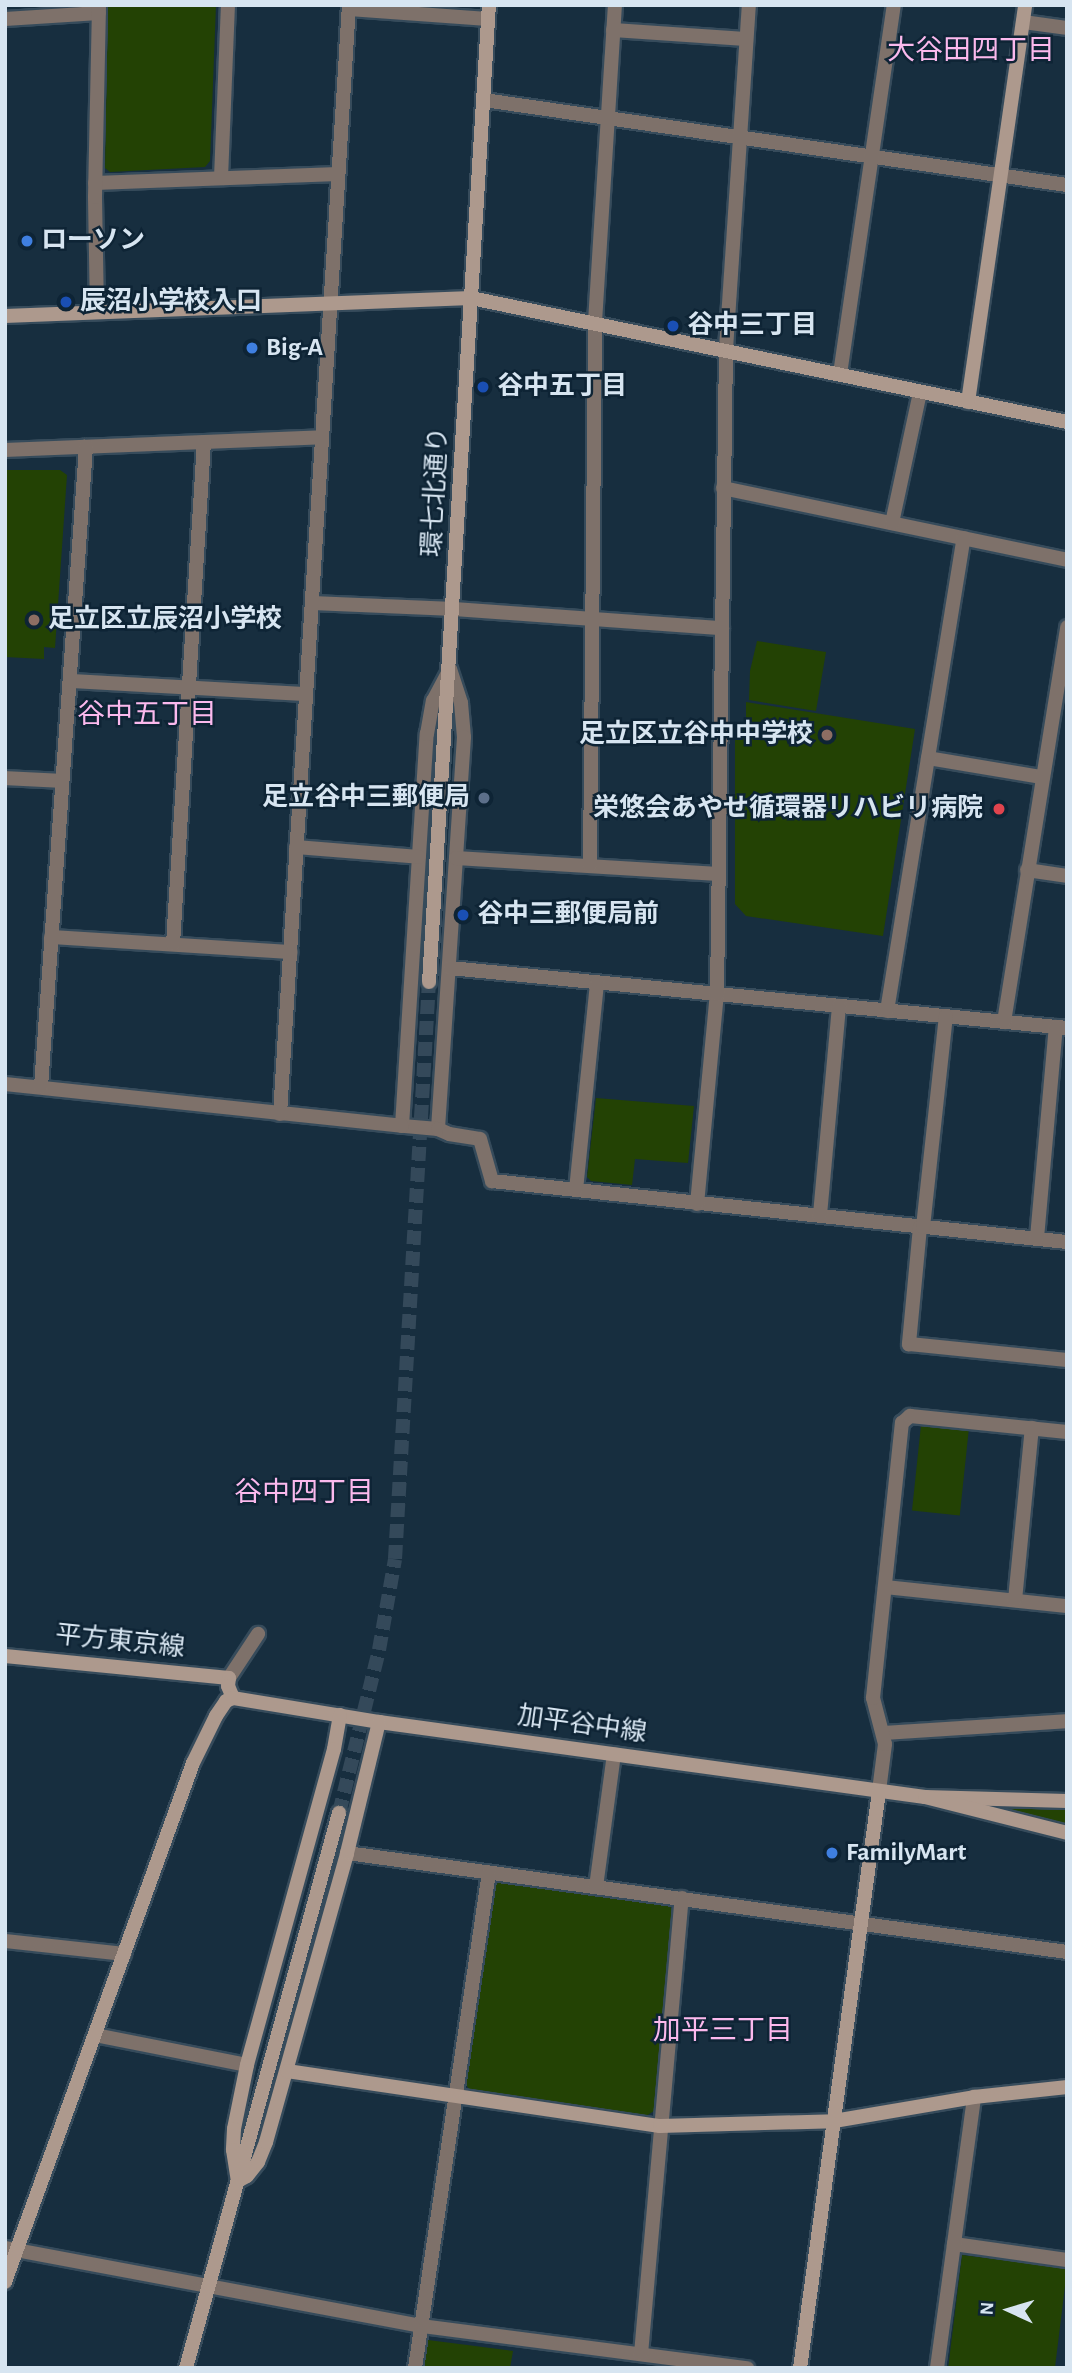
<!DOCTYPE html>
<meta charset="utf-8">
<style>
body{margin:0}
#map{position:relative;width:1072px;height:2373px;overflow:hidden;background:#172e3f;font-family:"Alegreya Sans","Noto Sans JP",sans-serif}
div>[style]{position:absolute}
.green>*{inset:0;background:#234204;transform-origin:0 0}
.secondary-tunnel>*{height:14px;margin-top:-7px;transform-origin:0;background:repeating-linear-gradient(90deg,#34495a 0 14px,transparent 0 21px)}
.roads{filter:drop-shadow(2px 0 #364b5b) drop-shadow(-2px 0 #364b5b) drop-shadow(0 2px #364b5b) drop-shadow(0 -2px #364b5b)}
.street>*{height:14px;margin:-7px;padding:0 7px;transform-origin:7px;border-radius:7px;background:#7e716a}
.secondary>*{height:14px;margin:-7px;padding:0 7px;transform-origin:7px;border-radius:7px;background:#ad998d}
.dots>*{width:19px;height:19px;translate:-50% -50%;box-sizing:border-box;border:4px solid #0e2435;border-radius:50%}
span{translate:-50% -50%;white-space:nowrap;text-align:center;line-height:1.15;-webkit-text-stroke:5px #0e2435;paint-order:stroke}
.poi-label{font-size:26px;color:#d7e5f1;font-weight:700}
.left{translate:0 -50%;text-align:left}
.right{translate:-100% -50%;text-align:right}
.street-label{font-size:26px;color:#d7e5f1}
.neighbourhood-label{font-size:28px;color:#fbb9ed}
.frame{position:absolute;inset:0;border:7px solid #d7e5f1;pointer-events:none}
.north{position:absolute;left:974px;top:2275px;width:70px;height:70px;-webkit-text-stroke:5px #0e2435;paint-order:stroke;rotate:274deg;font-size:19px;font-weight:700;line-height:28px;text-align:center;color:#d7e5f1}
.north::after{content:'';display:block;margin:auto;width:24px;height:32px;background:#d7e5f1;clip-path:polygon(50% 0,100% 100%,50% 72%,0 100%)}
</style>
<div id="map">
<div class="green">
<div style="clip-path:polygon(108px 5px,216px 5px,210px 161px,205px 167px,110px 172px,105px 168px)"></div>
<div style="clip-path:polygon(6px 470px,60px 470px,67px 475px,55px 648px,44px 647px,44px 659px,5px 657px)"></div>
<div style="clip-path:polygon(757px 641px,826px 652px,816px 711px,749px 700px,750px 671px)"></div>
<div style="clip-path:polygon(746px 702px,915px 729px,883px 936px,746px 916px,735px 904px,735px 728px,746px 727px)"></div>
<div style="clip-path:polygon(596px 1098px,694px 1106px,688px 1163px,635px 1159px,632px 1185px,591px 1181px,587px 1177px)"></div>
<div style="left:921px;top:1425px;width:48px;height:86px;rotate:6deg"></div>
<div style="clip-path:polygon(979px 1806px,1067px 1809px,1067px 1827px)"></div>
<div style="clip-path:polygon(501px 1881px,667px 1903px,672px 1909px,654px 2111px,646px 2116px,470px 2090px,466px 2085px,495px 1885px)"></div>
<div style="left:962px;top:2255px;width:106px;height:114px;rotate:7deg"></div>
<div style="clip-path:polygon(428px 2340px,513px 2351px,510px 2368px,424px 2368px)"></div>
</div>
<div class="secondary-tunnel">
<div style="left:339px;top:1813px;width:168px;rotate:-76.2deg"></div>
<div style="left:379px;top:1650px;width:92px;rotate:-80deg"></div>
<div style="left:395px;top:1559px;width:578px;rotate:-86.63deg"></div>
</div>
<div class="roads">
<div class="street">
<div style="left:349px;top:9px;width:139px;rotate:4.1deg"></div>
<div style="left:5px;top:19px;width:94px;rotate:-3.7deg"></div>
<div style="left:1023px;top:22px;width:44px;rotate:7.8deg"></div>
<div style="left:613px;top:30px;width:133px;rotate:3.9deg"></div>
<div style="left:484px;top:100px;width:589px;rotate:8.3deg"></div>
<div style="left:221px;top:178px;width:173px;rotate:-87.7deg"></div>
<div style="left:95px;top:183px;width:243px;rotate:-2.1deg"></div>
<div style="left:97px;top:312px;width:115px;rotate:-91deg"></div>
<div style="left:95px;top:197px;width:192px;rotate:-88.8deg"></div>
<div style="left:840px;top:374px;width:373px;rotate:-81.7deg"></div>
<div style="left:5px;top:450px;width:317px;rotate:-2.3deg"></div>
<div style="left:723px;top:488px;width:351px;rotate:11.8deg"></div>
<div style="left:892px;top:523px;width:134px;rotate:-77.9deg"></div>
<div style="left:312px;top:603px;width:142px;rotate:2.4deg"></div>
<div style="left:454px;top:609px;width:269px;rotate:4.1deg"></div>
<div style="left:450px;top:669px;width:36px;rotate:72deg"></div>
<div style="left:461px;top:703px;width:34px;rotate:85deg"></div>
<div style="left:464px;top:737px;width:393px;rotate:93.8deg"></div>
<div style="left:438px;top:1129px;width:36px;rotate:-175deg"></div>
<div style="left:402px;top:1126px;width:393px;rotate:-86.4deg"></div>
<div style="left:427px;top:734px;width:34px;rotate:-80deg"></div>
<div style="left:433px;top:701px;width:36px;rotate:-62deg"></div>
<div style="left:70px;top:681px;width:236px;rotate:3.2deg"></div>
<div style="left:928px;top:758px;width:116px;rotate:9.5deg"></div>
<div style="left:5px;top:778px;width:57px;rotate:3deg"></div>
<div style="left:296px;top:847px;width:123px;rotate:4.6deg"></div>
<div style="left:456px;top:858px;width:263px;rotate:3.5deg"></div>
<div style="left:590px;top:866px;width:544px;rotate:-89.47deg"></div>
<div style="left:595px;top:322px;width:318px;rotate:-86.4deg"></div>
<div style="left:1027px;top:870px;width:40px;rotate:8.5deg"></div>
<div style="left:51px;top:937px;width:240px;rotate:3.6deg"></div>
<div style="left:173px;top:944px;width:503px;rotate:-86.47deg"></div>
<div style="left:450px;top:968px;width:620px;rotate:5.55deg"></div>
<div style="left:887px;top:1011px;width:479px;rotate:-80.8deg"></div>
<div style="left:1004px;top:1022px;width:400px;rotate:-80.9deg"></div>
<div style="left:5px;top:1084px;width:399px;rotate:6deg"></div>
<div style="left:41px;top:1087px;width:642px;rotate:-85.98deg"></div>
<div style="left:280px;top:1114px;width:1111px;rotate:-86.44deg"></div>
<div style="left:438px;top:1129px;width:12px;rotate:24deg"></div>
<div style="left:449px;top:1134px;width:31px;rotate:9deg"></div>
<div style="left:480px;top:1139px;width:44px;rotate:74.1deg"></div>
<div style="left:492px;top:1181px;width:578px;rotate:6.06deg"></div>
<div style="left:576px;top:1190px;width:208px;rotate:-84.2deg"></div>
<div style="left:697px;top:1204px;width:211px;rotate:-84.6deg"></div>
<div style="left:717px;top:994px;width:645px;rotate:-89.2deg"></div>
<div style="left:726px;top:349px;width:345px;rotate:-86.2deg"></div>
<div style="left:820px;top:1215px;width:210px;rotate:-84.8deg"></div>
<div style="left:920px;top:1227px;width:118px;rotate:95.4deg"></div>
<div style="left:909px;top:1344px;width:159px;rotate:5.8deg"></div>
<div style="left:923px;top:1227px;width:212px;rotate:-83.8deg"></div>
<div style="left:1037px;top:1238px;width:212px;rotate:-84.9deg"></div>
<div style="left:885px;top:1587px;width:183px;rotate:6deg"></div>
<div style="left:1015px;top:1600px;width:173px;rotate:-84.4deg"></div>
<div style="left:229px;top:1678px;width:53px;rotate:-56.6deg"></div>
<div style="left:883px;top:1733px;width:184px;rotate:-3.7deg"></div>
<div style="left:879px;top:1791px;width:47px;rotate:-82.7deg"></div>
<div style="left:885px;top:1744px;width:48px;rotate:-104.6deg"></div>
<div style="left:873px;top:1698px;width:277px;rotate:-84deg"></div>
<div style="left:902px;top:1423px;width:11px;rotate:-41deg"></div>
<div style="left:910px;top:1416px;width:158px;rotate:5.8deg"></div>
<div style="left:347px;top:1853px;width:727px;rotate:7.83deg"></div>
<div style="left:596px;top:1887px;width:134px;rotate:-82.3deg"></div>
<div style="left:5px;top:1941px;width:120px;rotate:6.2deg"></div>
<div style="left:95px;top:2035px;width:155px;rotate:11.2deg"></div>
<div style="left:954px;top:2244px;width:114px;rotate:8.1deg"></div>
<div style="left:5px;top:2248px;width:424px;rotate:10.6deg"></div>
<div style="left:422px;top:2326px;width:328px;rotate:7.4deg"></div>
<div style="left:641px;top:2354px;width:458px;rotate:-84.9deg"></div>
<div style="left:415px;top:2368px;width:501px;rotate:-81.51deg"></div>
<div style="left:937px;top:2368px;width:274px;rotate:-82.2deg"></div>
</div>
<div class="secondary">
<div style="left:5px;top:316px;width:466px;rotate:-2.2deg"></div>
<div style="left:471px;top:298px;width:609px;rotate:11.75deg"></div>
<div style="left:968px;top:402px;width:401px;rotate:-81.8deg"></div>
<div style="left:429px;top:982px;width:979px;rotate:-86.49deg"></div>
<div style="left:5px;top:1656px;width:225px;rotate:5.6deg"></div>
<div style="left:229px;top:1678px;width:8px;rotate:97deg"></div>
<div style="left:228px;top:1686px;width:13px;rotate:67deg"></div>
<div style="left:233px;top:1698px;width:148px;rotate:9.3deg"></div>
<div style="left:379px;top:1722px;width:551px;rotate:7.82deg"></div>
<div style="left:340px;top:1715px;width:35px;rotate:100deg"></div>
<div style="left:334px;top:1749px;width:328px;rotate:105.4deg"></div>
<div style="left:247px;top:2065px;width:65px;rotate:101.5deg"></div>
<div style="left:234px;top:2129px;width:21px;rotate:93deg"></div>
<div style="left:233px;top:2150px;width:31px;rotate:81deg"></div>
<div style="left:238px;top:2181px;width:10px;rotate:-29deg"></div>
<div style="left:247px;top:2176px;width:18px;rotate:-52deg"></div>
<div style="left:258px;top:2162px;width:22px;rotate:-68deg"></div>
<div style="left:266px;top:2142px;width:300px;rotate:-74.3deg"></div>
<div style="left:347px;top:1853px;width:135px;rotate:-76.3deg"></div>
<div style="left:1067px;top:1801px;width:142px;rotate:-178.4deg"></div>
<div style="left:925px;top:1797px;width:146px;rotate:14.2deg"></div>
<div style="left:287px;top:2071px;width:377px;rotate:8.4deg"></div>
<div style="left:660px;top:2126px;width:174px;rotate:-1.6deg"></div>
<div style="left:834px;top:2121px;width:142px;rotate:-9.7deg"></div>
<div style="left:974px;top:2097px;width:94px;rotate:-6.1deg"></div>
<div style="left:5px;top:2282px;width:552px;rotate:-70.09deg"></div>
<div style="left:193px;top:1763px;width:52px;rotate:-63.9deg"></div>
<div style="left:216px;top:1716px;width:18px;rotate:-56deg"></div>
<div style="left:226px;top:1701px;width:8px;rotate:-23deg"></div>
<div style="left:186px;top:2368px;width:576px;rotate:-74.59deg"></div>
<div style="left:800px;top:2368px;width:582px;rotate:-82.2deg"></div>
</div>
</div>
<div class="dots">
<div style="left:27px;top:241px;background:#3f7fe0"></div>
<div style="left:66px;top:302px;background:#1a4fb4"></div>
<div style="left:673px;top:326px;background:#1a4fb4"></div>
<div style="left:252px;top:348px;background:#3f7fe0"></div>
<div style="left:483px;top:387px;background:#1a4fb4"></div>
<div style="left:34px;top:620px;background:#8d6e63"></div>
<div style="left:827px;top:735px;background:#8d6e63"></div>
<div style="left:484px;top:798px;background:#5c6f8a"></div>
<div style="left:999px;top:809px;background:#e0444e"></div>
<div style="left:463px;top:915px;background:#1a4fb4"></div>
<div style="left:832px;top:1853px;background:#3f7fe0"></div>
</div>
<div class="poi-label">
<span class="left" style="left:41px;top:241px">ローソン</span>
<span class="left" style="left:80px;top:302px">辰沼小学校入口</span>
<span class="left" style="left:687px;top:326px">谷中三丁目</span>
<span class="left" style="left:266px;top:348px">Big-A</span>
<span class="left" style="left:497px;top:387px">谷中五丁目</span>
<span class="left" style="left:48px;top:620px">足立区立辰沼小学校</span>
<span class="right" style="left:813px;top:735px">足立区立谷中中学校</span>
<span class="right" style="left:470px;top:798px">足立谷中三郵便局</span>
<span class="right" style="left:983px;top:809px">栄悠会あやせ循環器リハビリ病院</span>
<span class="left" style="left:477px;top:915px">谷中三郵便局前</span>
<span class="left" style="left:846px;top:1853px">FamilyMart</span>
</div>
<div class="street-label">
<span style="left:436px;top:492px;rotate:-87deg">環七北通り</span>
<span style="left:120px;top:1642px;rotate:6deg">平方東京線</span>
<span style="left:582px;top:1725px;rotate:8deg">加平谷中線</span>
</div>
<div class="neighbourhood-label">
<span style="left:971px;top:51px">大谷田四丁目</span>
<span style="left:147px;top:715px">谷中五丁目</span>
<span style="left:304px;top:1493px">谷中四丁目</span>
<span style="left:723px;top:2031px">加平三丁目</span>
</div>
<div class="frame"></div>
<div class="north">N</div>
</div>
